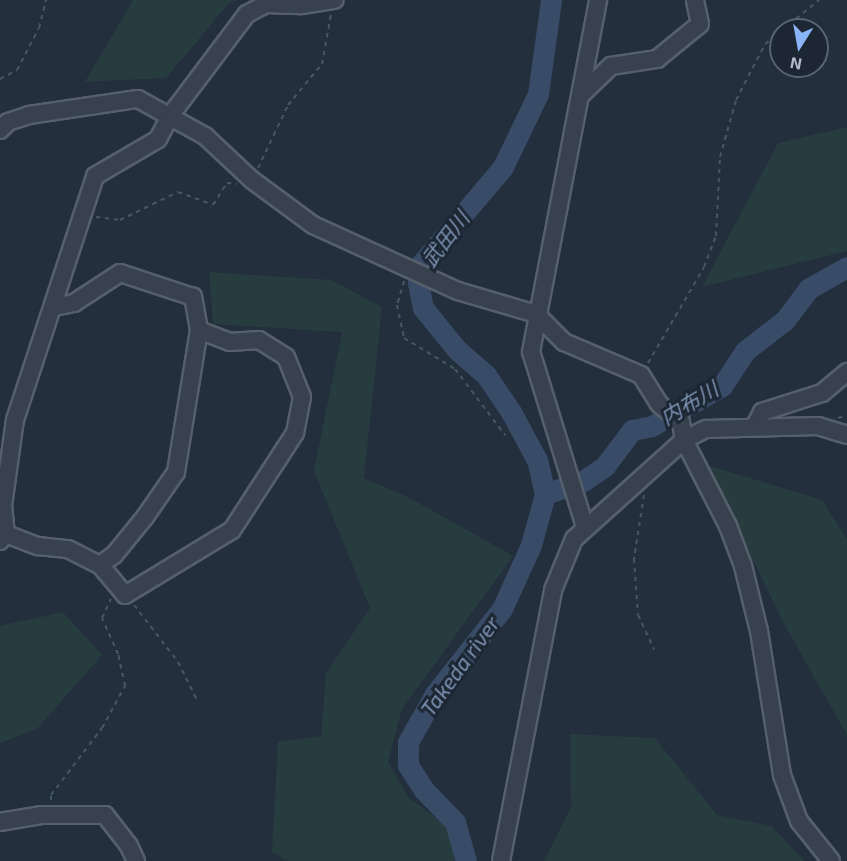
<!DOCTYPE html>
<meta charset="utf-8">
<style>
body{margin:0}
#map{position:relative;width:847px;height:861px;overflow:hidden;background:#242f3e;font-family:"Exo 2","Noto Sans JP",sans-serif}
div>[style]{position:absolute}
.green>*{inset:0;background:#263c3f}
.river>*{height:21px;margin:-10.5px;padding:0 10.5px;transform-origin:10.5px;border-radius:10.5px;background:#394c67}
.path>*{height:2px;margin-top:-1px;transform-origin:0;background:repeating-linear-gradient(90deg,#44595c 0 4.5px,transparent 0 9px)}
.roads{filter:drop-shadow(2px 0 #565f6c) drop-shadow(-2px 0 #565f6c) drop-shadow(0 2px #565f6c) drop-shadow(0 -2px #565f6c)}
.minor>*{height:16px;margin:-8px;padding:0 8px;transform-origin:8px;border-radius:8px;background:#38414e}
span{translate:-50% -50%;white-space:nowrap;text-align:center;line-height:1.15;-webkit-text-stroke:6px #1d2633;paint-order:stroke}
.water-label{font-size:21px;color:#7c92b1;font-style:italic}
.north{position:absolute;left:769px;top:18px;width:60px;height:60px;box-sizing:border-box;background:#1d2633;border:2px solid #59626f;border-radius:50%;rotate:191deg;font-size:16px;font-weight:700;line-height:24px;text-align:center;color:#b4bcc9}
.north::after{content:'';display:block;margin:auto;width:21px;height:27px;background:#8ab4f8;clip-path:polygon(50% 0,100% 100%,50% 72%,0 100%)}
</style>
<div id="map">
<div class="green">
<div style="clip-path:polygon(133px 0,239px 0,230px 2px,166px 78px,85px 82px)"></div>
<div style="clip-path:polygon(847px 127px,847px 251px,702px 287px,778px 143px)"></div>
<div style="clip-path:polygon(209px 272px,331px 280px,382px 307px,364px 478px,410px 498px,513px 556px,402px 709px,388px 762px,409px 798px,457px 833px,454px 861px,288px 861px,272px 852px,278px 742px,321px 736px,326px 673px,370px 608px,314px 471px,342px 332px,213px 324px)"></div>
<div style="clip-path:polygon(707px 465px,822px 500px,847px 539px,847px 735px,783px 622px)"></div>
<div style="clip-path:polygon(63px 612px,102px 655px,37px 729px,0 743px,0 626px)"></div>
<div style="clip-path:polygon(570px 734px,655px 738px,717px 815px,772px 826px,804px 861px,544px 861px,571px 807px)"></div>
</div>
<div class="river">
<div style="left:545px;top:494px;width:40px;rotate:-18.9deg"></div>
<div style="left:583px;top:481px;width:27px;rotate:-34deg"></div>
<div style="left:605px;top:466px;width:45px;rotate:-53.1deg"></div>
<div style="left:632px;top:430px;width:20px;rotate:-11deg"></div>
<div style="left:652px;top:426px;width:81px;rotate:-29.7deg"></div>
<div style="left:722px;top:386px;width:42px;rotate:-56.7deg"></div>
<div style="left:745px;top:351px;width:51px;rotate:-37.8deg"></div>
<div style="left:785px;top:320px;width:39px;rotate:-53deg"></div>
<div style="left:808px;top:289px;width:45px;rotate:-29.4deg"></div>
<div style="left:466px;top:861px;width:41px;rotate:-105.8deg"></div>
<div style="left:455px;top:822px;width:45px;rotate:-134.1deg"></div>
<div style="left:424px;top:790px;width:30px;rotate:-123deg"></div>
<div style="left:408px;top:765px;width:23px;rotate:-90deg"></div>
<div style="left:408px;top:742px;width:55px;rotate:-60.6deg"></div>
<div style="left:435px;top:694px;width:108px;rotate:-51.8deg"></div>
<div style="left:502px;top:609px;width:70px;rotate:-65.6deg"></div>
<div style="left:531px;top:545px;width:53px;rotate:-74.6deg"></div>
<div style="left:545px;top:494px;width:35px;rotate:-103deg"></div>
<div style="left:537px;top:460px;width:55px;rotate:-118.4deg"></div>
<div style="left:511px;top:412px;width:45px;rotate:-124deg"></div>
<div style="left:486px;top:375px;width:37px;rotate:-139deg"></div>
<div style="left:458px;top:351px;width:55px;rotate:-129.1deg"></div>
<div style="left:423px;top:308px;width:25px;rotate:-101deg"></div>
<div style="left:418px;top:283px;width:19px;rotate:-81deg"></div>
<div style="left:421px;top:264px;width:127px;rotate:-49.8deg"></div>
<div style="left:503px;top:167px;width:81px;rotate:-64.4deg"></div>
<div style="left:538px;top:94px;width:95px;rotate:-82.1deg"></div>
</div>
<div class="path">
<div style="left:782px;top:30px;width:48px;rotate:-39deg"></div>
<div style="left:0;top:79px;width:19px;rotate:-28deg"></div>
<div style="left:17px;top:70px;width:47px;rotate:-62.4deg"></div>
<div style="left:39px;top:28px;width:29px;rotate:-76deg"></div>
<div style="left:258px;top:168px;width:70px;rotate:-64.5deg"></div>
<div style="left:288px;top:105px;width:53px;rotate:-50.3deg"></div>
<div style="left:322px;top:64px;width:51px;rotate:-79.8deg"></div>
<div style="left:96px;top:217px;width:24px;rotate:7deg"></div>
<div style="left:120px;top:220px;width:64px;rotate:-25.8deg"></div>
<div style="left:178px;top:192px;width:37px;rotate:20deg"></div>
<div style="left:213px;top:205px;width:26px;rotate:-58deg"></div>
<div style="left:227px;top:183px;width:10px;rotate:6deg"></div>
<div style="left:404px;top:281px;width:25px;rotate:106deg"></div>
<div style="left:397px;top:305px;width:34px;rotate:78deg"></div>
<div style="left:404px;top:338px;width:60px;rotate:31.3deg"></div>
<div style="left:455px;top:369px;width:83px;rotate:52.9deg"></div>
<div style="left:648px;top:363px;width:111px;rotate:-59.7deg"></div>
<div style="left:704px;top:267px;width:33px;rotate:-69deg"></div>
<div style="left:716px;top:236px;width:79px;rotate:-87.1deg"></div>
<div style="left:720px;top:157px;width:59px;rotate:-74.3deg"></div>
<div style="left:736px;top:100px;width:63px;rotate:-62.6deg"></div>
<div style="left:765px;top:44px;width:21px;rotate:-39deg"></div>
<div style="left:838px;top:418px;width:9px;rotate:-18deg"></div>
<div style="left:644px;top:495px;width:65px;rotate:98.9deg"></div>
<div style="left:634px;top:559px;width:56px;rotate:85.9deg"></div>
<div style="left:638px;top:615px;width:38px;rotate:65deg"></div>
<div style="left:134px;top:605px;width:72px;rotate:52.3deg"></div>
<div style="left:178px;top:662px;width:45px;rotate:63.4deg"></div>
<div style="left:51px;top:800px;width:5px;rotate:-90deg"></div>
<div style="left:51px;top:795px;width:84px;rotate:-52.7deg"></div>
<div style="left:102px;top:728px;width:48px;rotate:-61.3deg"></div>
<div style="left:125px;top:686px;width:33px;rotate:-102deg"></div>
<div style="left:118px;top:654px;width:39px;rotate:-114deg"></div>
<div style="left:102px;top:618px;width:21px;rotate:-65deg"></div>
</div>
<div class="roads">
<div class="minor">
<div style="left:581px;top:95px;width:42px;rotate:-44deg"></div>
<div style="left:611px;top:66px;width:47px;rotate:-8.7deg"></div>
<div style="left:657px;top:59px;width:55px;rotate:-39.1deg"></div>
<div style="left:700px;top:24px;width:25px;rotate:-102deg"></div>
<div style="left:0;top:130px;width:11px;rotate:-45deg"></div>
<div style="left:8px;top:122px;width:22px;rotate:-18deg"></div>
<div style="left:29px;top:115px;width:110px;rotate:-8.4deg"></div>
<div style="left:138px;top:99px;width:77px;rotate:28.9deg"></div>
<div style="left:205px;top:136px;width:64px;rotate:43.1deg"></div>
<div style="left:252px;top:180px;width:76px;rotate:36.4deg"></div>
<div style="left:313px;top:225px;width:159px;rotate:24.5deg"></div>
<div style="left:458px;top:291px;width:81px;rotate:16.4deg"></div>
<div style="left:536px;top:314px;width:40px;rotate:45deg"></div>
<div style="left:564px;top:342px;width:84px;rotate:23.2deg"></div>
<div style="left:641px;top:375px;width:34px;rotate:58deg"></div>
<div style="left:659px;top:404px;width:28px;rotate:39deg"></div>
<div style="left:681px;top:422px;width:18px;rotate:81deg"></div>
<div style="left:684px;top:440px;width:97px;rotate:62.9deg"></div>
<div style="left:728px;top:526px;width:43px;rotate:69.4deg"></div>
<div style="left:743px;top:566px;width:67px;rotate:76.2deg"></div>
<div style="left:759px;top:631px;width:146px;rotate:80.9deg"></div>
<div style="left:782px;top:775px;width:49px;rotate:69.7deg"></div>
<div style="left:799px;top:821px;width:51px;rotate:51.3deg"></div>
<div style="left:755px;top:426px;width:16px;rotate:-63deg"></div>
<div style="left:762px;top:412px;width:63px;rotate:-17.6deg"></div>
<div style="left:822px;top:393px;width:33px;rotate:-40deg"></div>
<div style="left:585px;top:527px;width:183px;rotate:-107.1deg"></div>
<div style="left:531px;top:352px;width:358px;rotate:-79.2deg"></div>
<div style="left:6px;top:534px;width:34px;rotate:21deg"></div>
<div style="left:38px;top:546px;width:30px;rotate:6deg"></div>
<div style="left:68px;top:549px;width:36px;rotate:27deg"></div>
<div style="left:100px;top:565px;width:39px;rotate:50deg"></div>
<div style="left:125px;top:595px;width:125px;rotate:-31.3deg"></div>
<div style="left:232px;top:530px;width:116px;rotate:-57deg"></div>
<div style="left:295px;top:433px;width:37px;rotate:-79deg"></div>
<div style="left:302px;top:397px;width:43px;rotate:-111.8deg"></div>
<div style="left:286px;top:357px;width:32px;rotate:-148deg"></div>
<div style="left:259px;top:340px;width:29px;rotate:176deg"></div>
<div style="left:230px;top:342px;width:33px;rotate:-159deg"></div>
<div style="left:199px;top:330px;width:34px;rotate:-100deg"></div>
<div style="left:193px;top:297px;width:77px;rotate:-161.8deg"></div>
<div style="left:120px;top:273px;width:55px;rotate:146.9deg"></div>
<div style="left:74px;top:303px;width:20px;rotate:169deg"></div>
<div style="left:0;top:541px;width:9px;rotate:-49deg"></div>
<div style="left:6px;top:534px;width:28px;rotate:-96deg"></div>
<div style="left:3px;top:506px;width:87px;rotate:-82.1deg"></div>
<div style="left:15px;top:420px;width:257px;rotate:-71.8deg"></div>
<div style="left:95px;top:176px;width:73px;rotate:-30.4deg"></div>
<div style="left:158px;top:139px;width:26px;rotate:-62deg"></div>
<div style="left:170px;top:116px;width:128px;rotate:-53deg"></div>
<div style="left:247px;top:14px;width:21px;rotate:-28deg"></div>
<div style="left:266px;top:4px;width:36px;rotate:2deg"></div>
<div style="left:302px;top:5px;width:33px;rotate:-9deg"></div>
<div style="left:100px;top:565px;width:17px;rotate:-36deg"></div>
<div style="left:114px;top:555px;width:49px;rotate:-50.8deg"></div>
<div style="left:145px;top:517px;width:55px;rotate:-55.4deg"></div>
<div style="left:176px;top:472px;width:144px;rotate:-80.8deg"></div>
<div style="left:0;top:822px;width:43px;rotate:-9.5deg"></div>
<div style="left:42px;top:815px;width:63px"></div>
<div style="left:105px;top:815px;width:39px;rotate:52deg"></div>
<div style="left:129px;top:846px;width:17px;rotate:65deg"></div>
<div style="left:501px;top:861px;width:276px;rotate:-79.1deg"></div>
<div style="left:553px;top:590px;width:55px;rotate:-67.6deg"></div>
<div style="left:574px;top:539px;width:148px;rotate:-42deg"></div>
<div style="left:684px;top:440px;width:25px;rotate:-27deg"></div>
<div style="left:706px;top:429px;width:112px;rotate:-1.5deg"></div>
<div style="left:818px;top:426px;width:30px;rotate:17deg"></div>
</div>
</div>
<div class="water-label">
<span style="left:445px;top:239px;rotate:-53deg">武田川</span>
<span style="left:689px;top:403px;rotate:-31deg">内布川</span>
<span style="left:460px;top:666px;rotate:-54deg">Takeda river</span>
</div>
<div class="north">N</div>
</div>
